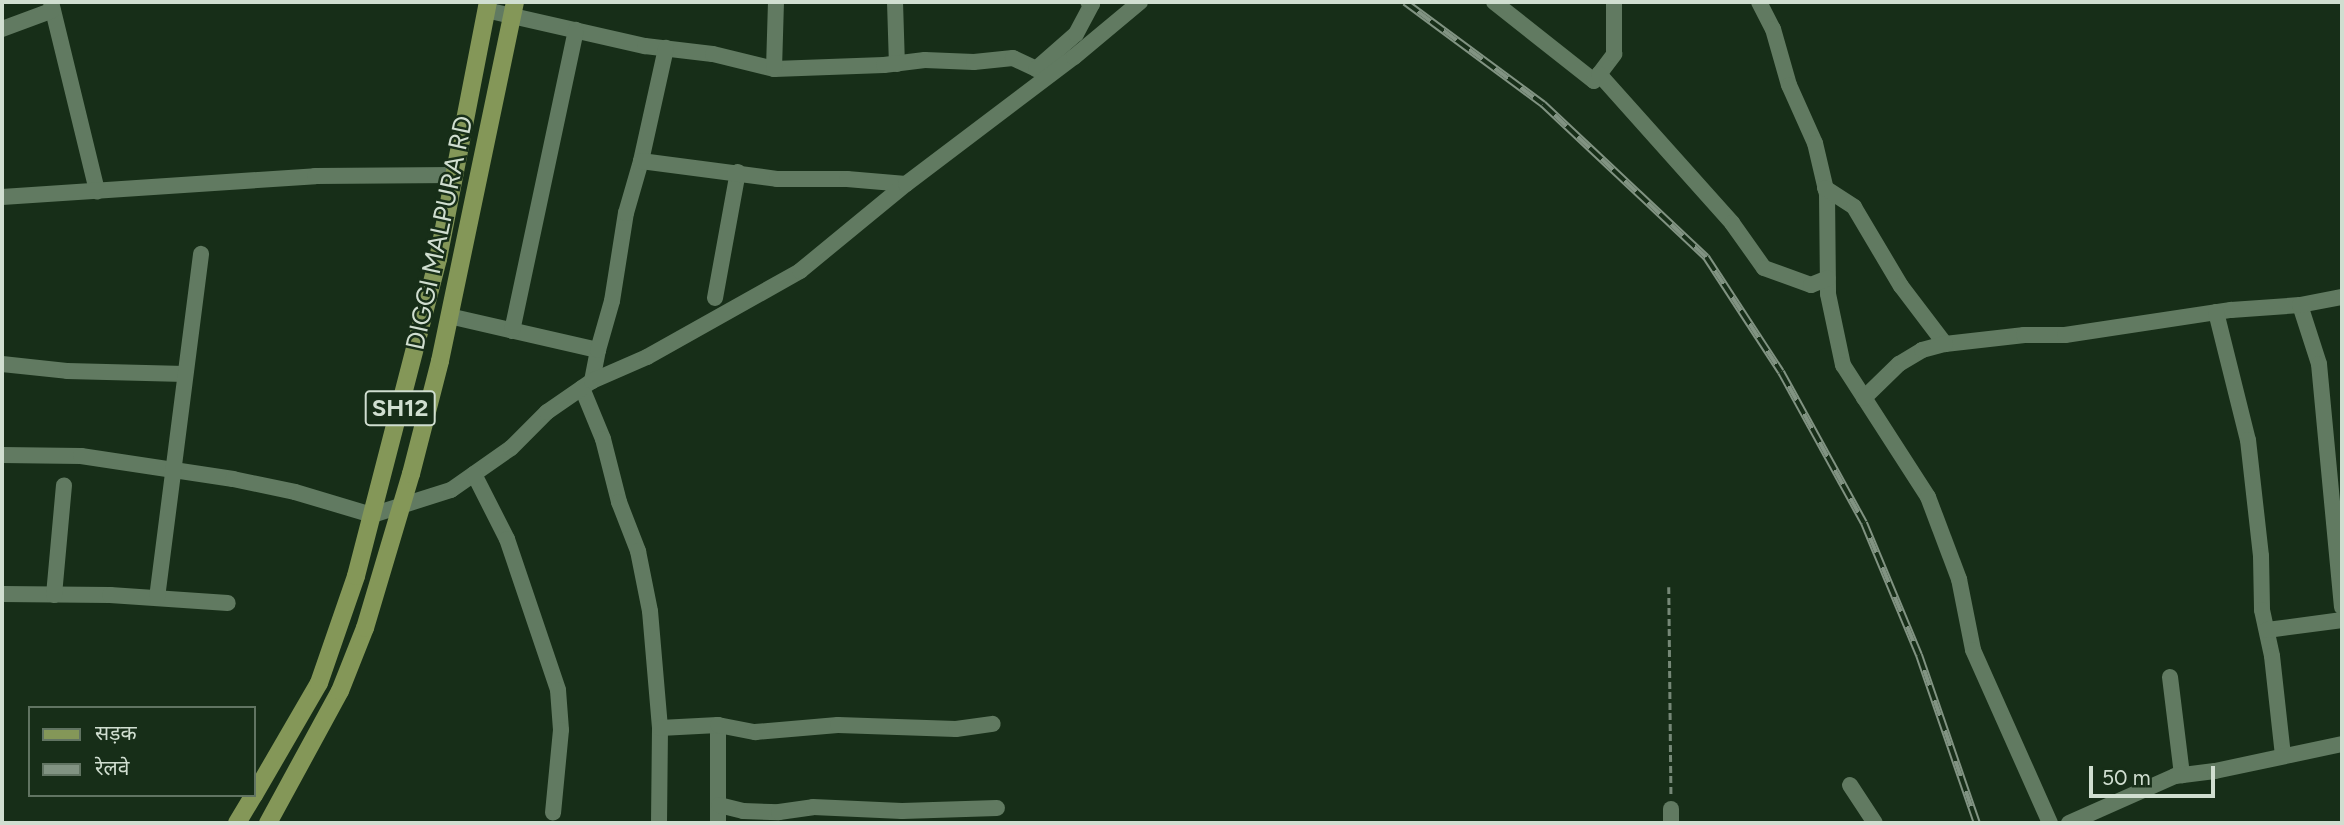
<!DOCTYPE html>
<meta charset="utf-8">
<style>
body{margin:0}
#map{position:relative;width:2344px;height:825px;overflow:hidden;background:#172e18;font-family:Figtree,"Noto Sans Devanagari",sans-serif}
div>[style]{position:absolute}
.path>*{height:2.5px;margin-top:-1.25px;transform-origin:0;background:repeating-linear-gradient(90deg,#768877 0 7px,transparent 0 10.5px)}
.minor>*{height:16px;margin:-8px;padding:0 8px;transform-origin:8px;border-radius:8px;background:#617a61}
.primary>*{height:18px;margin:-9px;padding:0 9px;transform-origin:9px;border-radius:9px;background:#849758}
.rail>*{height:8px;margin-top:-4px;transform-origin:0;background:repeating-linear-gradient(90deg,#172e18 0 16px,#819382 0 32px);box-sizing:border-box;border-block:2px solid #819382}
span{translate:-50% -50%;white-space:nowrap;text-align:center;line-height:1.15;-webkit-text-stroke:5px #172e18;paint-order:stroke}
.shield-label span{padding:2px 5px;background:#172e18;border:2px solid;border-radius:5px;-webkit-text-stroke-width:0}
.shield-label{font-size:24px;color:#d0ded0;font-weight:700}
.street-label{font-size:26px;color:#d0ded0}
.frame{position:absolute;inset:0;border:4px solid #d0ded0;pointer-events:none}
.legend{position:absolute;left:28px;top:706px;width:228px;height:91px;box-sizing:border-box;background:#172e18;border:2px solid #617462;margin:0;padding:9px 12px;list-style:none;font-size:21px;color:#d0ded0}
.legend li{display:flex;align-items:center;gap:14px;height:35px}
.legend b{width:35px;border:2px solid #617462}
.scale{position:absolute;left:2089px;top:766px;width:126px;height:32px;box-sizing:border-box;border:4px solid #d0ded0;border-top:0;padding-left:9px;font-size:21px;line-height:24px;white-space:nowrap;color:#d0ded0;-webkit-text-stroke:5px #172e18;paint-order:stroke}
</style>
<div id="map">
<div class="path">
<div style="left:1669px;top:587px;width:208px;rotate:89.4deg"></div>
</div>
<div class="minor">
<div style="left:51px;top:2px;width:195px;rotate:76.3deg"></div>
<div style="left:895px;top:2px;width:62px;rotate:88.2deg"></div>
<div style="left:1494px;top:2px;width:127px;rotate:38.3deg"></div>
<div style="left:1594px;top:81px;width:34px;rotate:-53deg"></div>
<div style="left:1614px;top:54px;width:52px;rotate:-90deg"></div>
<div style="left:1759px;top:2px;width:30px;rotate:63deg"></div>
<div style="left:1773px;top:29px;width:58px;rotate:74.1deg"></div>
<div style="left:1789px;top:85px;width:64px;rotate:65.9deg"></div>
<div style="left:1815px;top:143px;width:52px;rotate:76.8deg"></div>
<div style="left:1827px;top:194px;width:100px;rotate:89.4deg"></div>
<div style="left:1828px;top:294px;width:73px;rotate:78.1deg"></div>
<div style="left:1843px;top:365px;width:157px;rotate:57.2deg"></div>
<div style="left:1928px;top:497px;width:88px;rotate:69.3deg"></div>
<div style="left:1959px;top:579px;width:72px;rotate:78.8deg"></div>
<div style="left:1973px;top:650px;width:189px;rotate:66deg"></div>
<div style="left:486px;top:10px;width:163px;rotate:12.8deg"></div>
<div style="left:645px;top:46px;width:68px;rotate:6.7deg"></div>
<div style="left:713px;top:54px;width:63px;rotate:13.8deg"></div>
<div style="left:774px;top:69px;width:110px;rotate:-2.1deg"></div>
<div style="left:884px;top:65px;width:41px;rotate:-7deg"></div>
<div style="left:925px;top:60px;width:49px;rotate:2.3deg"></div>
<div style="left:974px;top:62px;width:39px;rotate:-6deg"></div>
<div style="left:1013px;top:58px;width:40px;rotate:25deg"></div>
<div style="left:2px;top:29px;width:54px;rotate:-20.4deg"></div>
<div style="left:774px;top:69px;width:67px;rotate:-88.3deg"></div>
<div style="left:1036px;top:69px;width:53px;rotate:-41.2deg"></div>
<div style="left:1076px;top:34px;width:34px;rotate:-62deg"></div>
<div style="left:1092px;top:4px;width:4px;rotate:-153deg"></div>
<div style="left:1599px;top:74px;width:200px;rotate:48.2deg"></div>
<div style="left:1732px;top:223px;width:55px;rotate:54.6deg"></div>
<div style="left:1764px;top:268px;width:50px;rotate:19.9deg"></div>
<div style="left:1811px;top:285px;width:18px;rotate:-22deg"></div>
<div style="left:641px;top:161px;width:116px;rotate:-77.5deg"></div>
<div style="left:1825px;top:188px;width:35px;rotate:33deg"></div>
<div style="left:1854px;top:207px;width:92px;rotate:59.3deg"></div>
<div style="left:1901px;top:286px;width:73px;rotate:52.8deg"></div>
<div style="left:1945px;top:344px;width:80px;rotate:-6.5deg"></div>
<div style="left:2024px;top:335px;width:41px"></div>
<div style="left:2065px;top:335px;width:168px;rotate:-8.6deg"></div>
<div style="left:2231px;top:310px;width:69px;rotate:-4.1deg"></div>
<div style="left:2300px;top:305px;width:62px;rotate:72.1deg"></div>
<div style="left:2319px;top:364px;width:244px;rotate:84.6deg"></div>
<div style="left:2px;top:197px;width:314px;rotate:-3.8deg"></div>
<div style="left:315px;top:176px;width:140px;rotate:-0.4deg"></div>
<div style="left:715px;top:298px;width:128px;rotate:-79.7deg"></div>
<div style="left:2300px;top:305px;width:43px;rotate:-10.8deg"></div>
<div style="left:2216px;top:312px;width:132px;rotate:76deg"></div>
<div style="left:2248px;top:440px;width:117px;rotate:83.6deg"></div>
<div style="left:2261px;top:556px;width:54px;rotate:88.9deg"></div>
<div style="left:2262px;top:610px;width:47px;rotate:77.7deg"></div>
<div style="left:2272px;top:656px;width:100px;rotate:83.7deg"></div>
<div style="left:449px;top:316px;width:153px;rotate:12.9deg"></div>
<div style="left:598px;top:350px;width:32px;rotate:101deg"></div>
<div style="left:512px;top:331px;width:308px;rotate:-78deg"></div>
<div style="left:598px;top:350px;width:51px;rotate:-74.1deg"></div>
<div style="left:612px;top:301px;width:89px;rotate:-81deg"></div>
<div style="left:626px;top:213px;width:54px;rotate:-73.9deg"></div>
<div style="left:641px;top:161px;width:137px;rotate:7.5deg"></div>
<div style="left:777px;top:179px;width:70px"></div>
<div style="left:847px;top:179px;width:59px;rotate:4.8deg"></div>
<div style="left:2px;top:364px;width:65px;rotate:6.1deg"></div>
<div style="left:67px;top:371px;width:118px;rotate:1.5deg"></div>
<div style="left:582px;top:388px;width:55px;rotate:67.6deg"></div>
<div style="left:603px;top:439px;width:65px;rotate:75.7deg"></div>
<div style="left:619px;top:502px;width:53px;rotate:68.8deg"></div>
<div style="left:638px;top:551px;width:61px;rotate:78.7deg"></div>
<div style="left:650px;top:611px;width:117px;rotate:85.1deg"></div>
<div style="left:660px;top:728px;width:95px;rotate:90.6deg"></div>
<div style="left:1864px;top:398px;width:49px;rotate:-44.2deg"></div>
<div style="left:1899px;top:364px;width:27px;rotate:-31deg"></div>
<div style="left:1922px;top:350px;width:24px;rotate:-15deg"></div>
<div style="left:2px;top:455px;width:79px;rotate:0.7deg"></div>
<div style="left:81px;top:456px;width:154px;rotate:8.6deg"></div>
<div style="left:233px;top:479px;width:63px;rotate:11.8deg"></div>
<div style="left:295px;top:492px;width:80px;rotate:16.6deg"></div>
<div style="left:372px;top:515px;width:83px;rotate:-17.6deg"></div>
<div style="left:451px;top:490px;width:73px;rotate:-35deg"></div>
<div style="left:511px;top:448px;width:51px;rotate:-45deg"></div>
<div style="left:547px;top:412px;width:55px;rotate:-34.6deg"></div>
<div style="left:592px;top:381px;width:60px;rotate:-23.6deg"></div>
<div style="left:647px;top:357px;width:176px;rotate:-29.3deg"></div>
<div style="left:800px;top:271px;width:137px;rotate:-39.4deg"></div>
<div style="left:906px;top:184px;width:211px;rotate:-37.1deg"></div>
<div style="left:1074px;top:57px;width:86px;rotate:-39.8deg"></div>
<div style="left:474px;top:474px;width:73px;rotate:63.1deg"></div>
<div style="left:507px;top:539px;width:159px;rotate:71.3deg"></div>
<div style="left:558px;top:690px;width:40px;rotate:85.7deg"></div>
<div style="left:561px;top:730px;width:83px;rotate:95.5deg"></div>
<div style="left:2px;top:594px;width:108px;rotate:0.5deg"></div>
<div style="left:110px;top:595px;width:118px;rotate:3.9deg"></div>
<div style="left:54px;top:595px;width:110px;rotate:-84.8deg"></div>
<div style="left:157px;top:598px;width:347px;rotate:-82.7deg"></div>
<div style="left:2267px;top:630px;width:76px;rotate:-7.6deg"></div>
<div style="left:2170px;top:677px;width:99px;rotate:83deg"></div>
<div style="left:718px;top:725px;width:98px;rotate:90deg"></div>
<div style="left:660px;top:728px;width:58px;rotate:-3deg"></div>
<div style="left:718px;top:725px;width:38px;rotate:11deg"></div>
<div style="left:755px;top:732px;width:83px;rotate:-4.8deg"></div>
<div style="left:838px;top:725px;width:118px;rotate:1.9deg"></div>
<div style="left:956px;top:729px;width:37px;rotate:-8deg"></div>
<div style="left:1850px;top:785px;width:45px;rotate:56.7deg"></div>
<div style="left:719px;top:805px;width:25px;rotate:14deg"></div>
<div style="left:743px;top:811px;width:36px;rotate:2deg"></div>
<div style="left:779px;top:812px;width:34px;rotate:-8deg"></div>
<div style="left:813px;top:807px;width:89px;rotate:2.6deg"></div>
<div style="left:902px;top:811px;width:95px;rotate:-1.8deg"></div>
<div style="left:1671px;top:809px;width:14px;rotate:90deg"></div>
<div style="left:2069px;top:823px;width:116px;rotate:-23.9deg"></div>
<div style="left:2175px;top:776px;width:40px;rotate:-7.1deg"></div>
<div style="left:2215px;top:771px;width:130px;rotate:-12deg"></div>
</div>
<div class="primary">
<div style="left:254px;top:795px;width:129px;rotate:-59.9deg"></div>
<div style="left:319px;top:683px;width:113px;rotate:-70.9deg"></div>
<div style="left:356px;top:576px;width:327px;rotate:-75.5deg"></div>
<div style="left:438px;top:259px;width:262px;rotate:-79deg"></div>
<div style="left:237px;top:823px;width:33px;rotate:-59deg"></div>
<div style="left:268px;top:823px;width:150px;rotate:-61.4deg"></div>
<div style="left:340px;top:691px;width:68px;rotate:-68.4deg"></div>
<div style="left:365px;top:628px;width:161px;rotate:-73.4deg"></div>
<div style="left:411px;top:474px;width:117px;rotate:-75.6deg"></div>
<div style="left:440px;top:361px;width:367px;rotate:-78.2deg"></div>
</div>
<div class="rail">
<div style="left:1405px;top:2px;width:172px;rotate:36.5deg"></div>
<div style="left:1543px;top:104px;width:224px;rotate:43.2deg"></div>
<div style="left:1706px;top:257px;width:137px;rotate:56.9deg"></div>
<div style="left:1781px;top:372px;width:172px;rotate:61.2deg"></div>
<div style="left:1864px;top:523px;width:143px;rotate:67.4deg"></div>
<div style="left:1919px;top:655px;width:178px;rotate:71deg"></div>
</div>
<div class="shield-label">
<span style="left:400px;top:408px">SH12</span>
</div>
<div class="street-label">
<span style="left:440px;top:233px;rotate:-78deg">DIGGI MALPURA RD</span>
</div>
<div class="frame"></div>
<ul class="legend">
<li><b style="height:9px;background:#849758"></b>सड़क</li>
<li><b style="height:9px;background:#819382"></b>रेलवे</li>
</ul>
<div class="scale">50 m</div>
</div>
